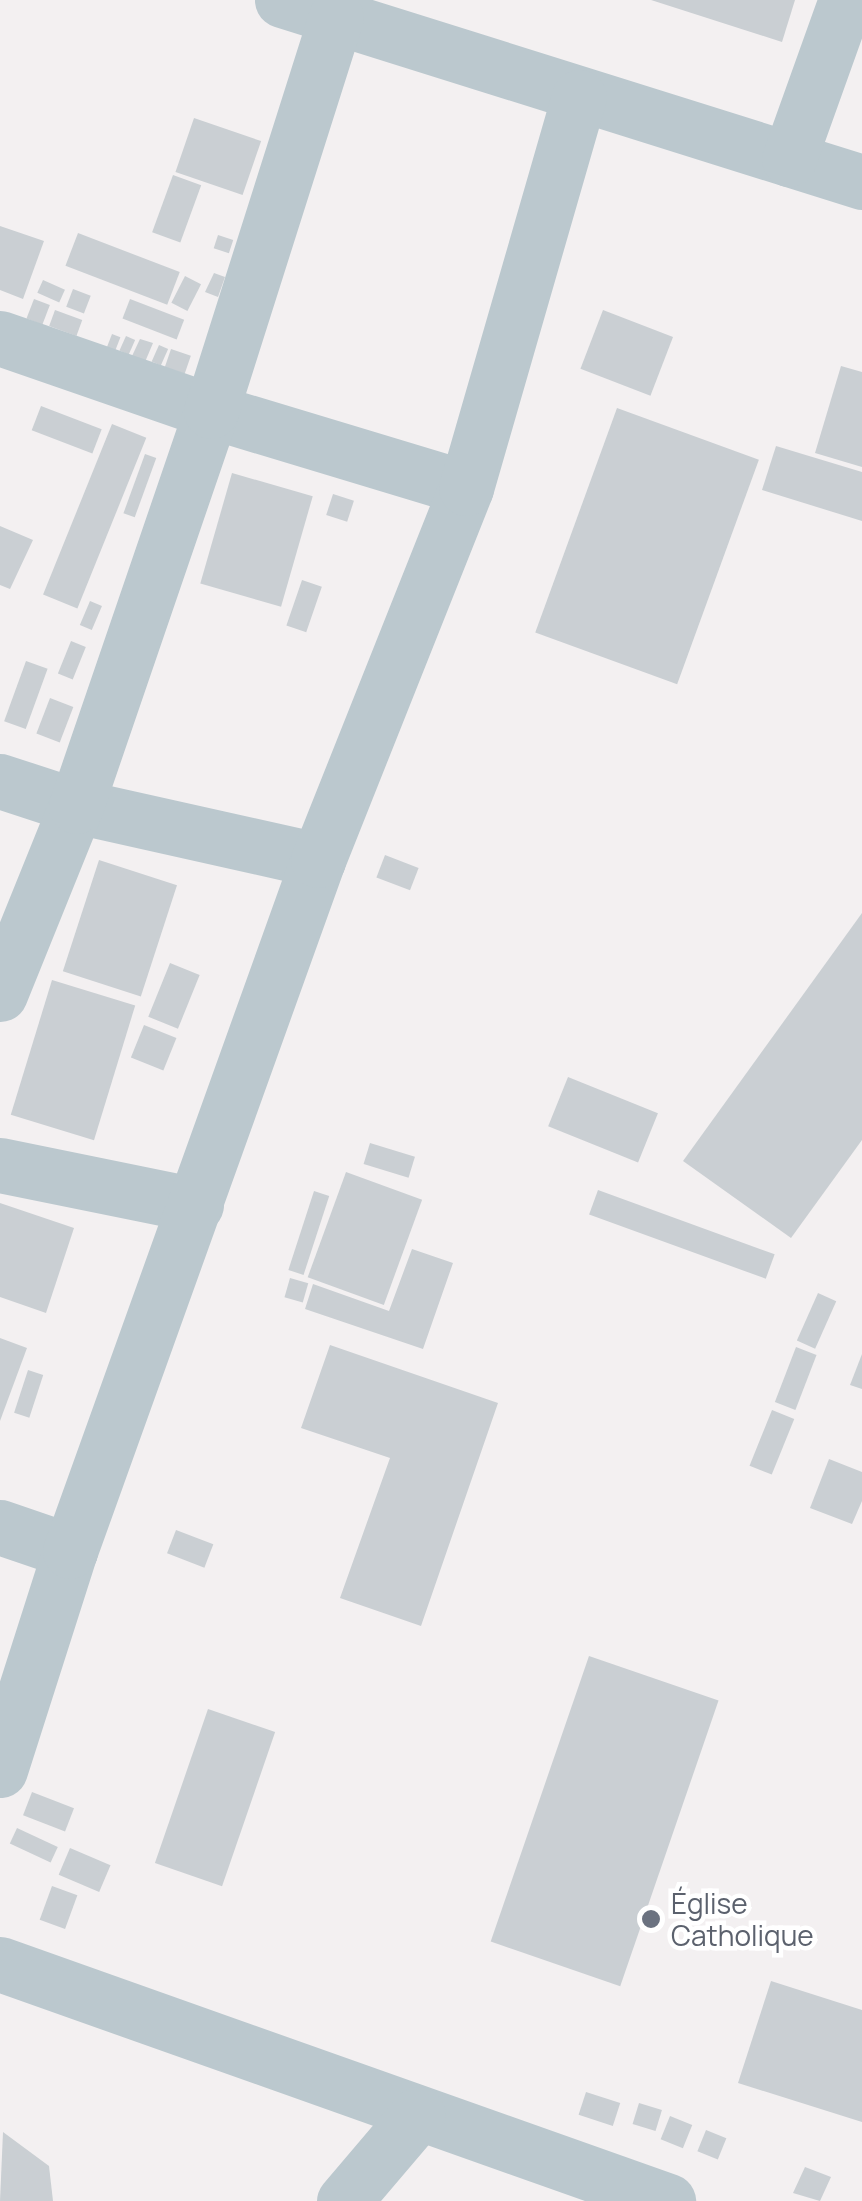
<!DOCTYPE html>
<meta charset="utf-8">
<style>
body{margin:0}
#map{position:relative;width:862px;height:2201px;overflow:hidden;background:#f3f0f1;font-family:Manrope,sans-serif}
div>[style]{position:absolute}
.building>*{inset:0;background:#cacfd3;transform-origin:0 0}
.minor>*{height:55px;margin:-27.5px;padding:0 27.5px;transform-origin:27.5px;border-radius:27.5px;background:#bbc8ce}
.dots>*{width:28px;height:28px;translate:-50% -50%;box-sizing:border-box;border:5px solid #fff;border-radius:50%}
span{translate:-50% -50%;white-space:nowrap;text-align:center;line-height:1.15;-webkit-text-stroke:9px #fff;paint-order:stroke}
.worship-label{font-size:28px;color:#5b616d}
.left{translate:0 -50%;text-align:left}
</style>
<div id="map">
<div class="building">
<div style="clip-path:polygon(651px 0,795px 0,782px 42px)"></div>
<div style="left:194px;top:118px;width:71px;height:57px;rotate:19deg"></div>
<div style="left:173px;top:175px;width:30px;height:61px;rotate:20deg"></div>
<div style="clip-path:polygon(0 226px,44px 241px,23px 299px,0 290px)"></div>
<div style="left:78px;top:233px;width:109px;height:35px;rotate:21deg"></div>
<div style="left:218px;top:235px;width:16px;height:14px;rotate:18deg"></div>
<div style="clip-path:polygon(214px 273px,225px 277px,218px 297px,205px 292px)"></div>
<div style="left:185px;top:276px;width:18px;height:30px;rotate:27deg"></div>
<div style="left:43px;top:280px;width:24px;height:14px;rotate:24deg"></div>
<div style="left:73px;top:289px;width:19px;height:19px;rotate:21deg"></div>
<div style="left:34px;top:299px;width:17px;height:21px;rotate:21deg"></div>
<div style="left:130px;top:299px;width:58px;height:21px;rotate:21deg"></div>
<div style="left:55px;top:310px;width:29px;height:17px;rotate:20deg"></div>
<div style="left:603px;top:310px;width:75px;height:63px;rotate:21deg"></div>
<div style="left:112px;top:334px;width:9px;height:17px;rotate:21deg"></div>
<div style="left:126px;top:336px;width:10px;height:16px;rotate:24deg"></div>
<div style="clip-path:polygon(140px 339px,153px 343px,145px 362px,132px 356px)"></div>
<div style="left:159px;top:345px;width:10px;height:18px;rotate:24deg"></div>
<div style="left:171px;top:349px;width:21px;height:19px;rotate:19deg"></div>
<div style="clip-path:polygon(841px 366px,862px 372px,862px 467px,815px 453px)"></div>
<div style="left:41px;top:406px;width:65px;height:26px;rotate:21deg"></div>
<div style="left:617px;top:408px;width:151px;height:239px;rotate:20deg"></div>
<div style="left:112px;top:424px;width:37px;height:184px;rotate:22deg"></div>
<div style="clip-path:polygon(776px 446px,862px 472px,862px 521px,762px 490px)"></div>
<div style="left:145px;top:454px;width:12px;height:63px;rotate:20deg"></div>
<div style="left:232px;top:473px;width:84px;height:115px;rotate:16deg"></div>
<div style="left:333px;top:494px;width:22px;height:22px;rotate:18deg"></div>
<div style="clip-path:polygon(0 526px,33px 540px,10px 589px,0 585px)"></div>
<div style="left:302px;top:580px;width:21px;height:48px;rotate:19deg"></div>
<div style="left:90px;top:601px;width:13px;height:26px;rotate:23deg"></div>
<div style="left:71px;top:641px;width:16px;height:35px;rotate:22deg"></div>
<div style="left:26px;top:661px;width:23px;height:64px;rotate:20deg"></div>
<div style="left:50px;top:698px;width:25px;height:38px;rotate:21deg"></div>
<div style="left:385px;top:855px;width:36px;height:24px;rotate:21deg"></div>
<div style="left:99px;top:860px;width:82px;height:117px;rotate:18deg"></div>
<div style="clip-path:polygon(862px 913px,862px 1140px,791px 1238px,683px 1161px)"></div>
<div style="left:170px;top:963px;width:32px;height:58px;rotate:22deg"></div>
<div style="left:52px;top:980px;width:87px;height:141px;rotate:17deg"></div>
<div style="left:144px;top:1025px;width:35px;height:35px;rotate:22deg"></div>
<div style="left:568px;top:1077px;width:97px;height:53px;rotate:22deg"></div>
<div style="left:370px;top:1143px;width:47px;height:22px;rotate:17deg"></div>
<div style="left:346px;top:1172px;width:81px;height:112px;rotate:20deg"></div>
<div style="left:598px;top:1190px;width:188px;height:26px;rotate:20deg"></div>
<div style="left:314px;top:1191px;width:16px;height:83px;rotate:18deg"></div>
<div style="clip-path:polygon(0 1203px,74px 1228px,46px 1313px,0 1297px)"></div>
<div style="clip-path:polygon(412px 1249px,453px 1263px,423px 1349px,305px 1309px,313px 1284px,389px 1311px)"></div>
<div style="left:290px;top:1278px;width:19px;height:20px;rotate:16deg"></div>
<div style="left:818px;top:1293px;width:20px;height:52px;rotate:24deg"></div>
<div style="clip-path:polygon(0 1338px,27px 1348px,0 1421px)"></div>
<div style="clip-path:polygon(330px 1345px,498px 1403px,421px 1626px,340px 1598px,390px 1458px,301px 1428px)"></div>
<div style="left:796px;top:1347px;width:22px;height:59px;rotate:21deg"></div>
<div style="clip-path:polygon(862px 1354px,862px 1389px,850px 1385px)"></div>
<div style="left:28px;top:1370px;width:16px;height:45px;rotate:18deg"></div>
<div style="left:772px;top:1410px;width:24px;height:60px;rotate:22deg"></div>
<div style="clip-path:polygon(829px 1459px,862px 1472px,862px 1501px,852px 1524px,810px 1508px)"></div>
<div style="left:176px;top:1530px;width:40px;height:25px;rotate:21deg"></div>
<div style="left:589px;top:1656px;width:137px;height:302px;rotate:19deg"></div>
<div style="left:208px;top:1709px;width:71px;height:163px;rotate:19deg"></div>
<div style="left:32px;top:1792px;width:45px;height:25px;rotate:21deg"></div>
<div style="left:17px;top:1828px;width:45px;height:17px;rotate:25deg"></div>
<div style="left:70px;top:1848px;width:44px;height:29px;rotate:23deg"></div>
<div style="left:52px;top:1886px;width:27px;height:36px;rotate:20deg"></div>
<div style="clip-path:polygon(771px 1981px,862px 2010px,862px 2122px,738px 2083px)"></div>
<div style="left:586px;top:2092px;width:36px;height:24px;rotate:18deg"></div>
<div style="left:639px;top:2103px;width:24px;height:22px;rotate:17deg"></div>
<div style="left:670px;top:2116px;width:24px;height:25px;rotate:22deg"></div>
<div style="left:706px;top:2130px;width:22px;height:23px;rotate:22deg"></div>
<div style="clip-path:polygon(3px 2132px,49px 2166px,53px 2201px,0 2201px)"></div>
<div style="clip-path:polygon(805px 2167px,831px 2177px,820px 2201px,793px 2193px)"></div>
</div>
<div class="minor">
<div style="left:282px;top:0;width:608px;rotate:17.42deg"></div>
<div style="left:789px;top:159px;width:169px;rotate:-70.3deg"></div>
<div style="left:0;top:338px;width:223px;rotate:19.1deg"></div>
<div style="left:211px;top:411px;width:266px;rotate:16.8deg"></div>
<div style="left:0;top:781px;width:80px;rotate:18.2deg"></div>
<div style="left:76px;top:806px;width:248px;rotate:12.6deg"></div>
<div style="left:0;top:994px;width:203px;rotate:-68deg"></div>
<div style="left:76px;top:806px;width:417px;rotate:-71.1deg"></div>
<div style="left:211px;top:411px;width:413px;rotate:-72.4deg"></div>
<div style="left:0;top:1165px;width:200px;rotate:11.5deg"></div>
<div style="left:0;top:1527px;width:74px;rotate:18.9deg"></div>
<div style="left:0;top:1770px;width:230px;rotate:-72.3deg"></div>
<div style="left:70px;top:1551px;width:734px;rotate:-70.26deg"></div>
<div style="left:318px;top:860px;width:400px;rotate:-68.3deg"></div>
<div style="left:466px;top:488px;width:407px;rotate:-73.9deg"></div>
<div style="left:0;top:1964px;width:709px;rotate:19.53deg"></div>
<div style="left:344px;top:2201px;width:114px;rotate:-49.6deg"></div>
</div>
<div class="dots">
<div style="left:651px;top:1919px;background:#6b7280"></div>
</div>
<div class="worship-label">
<span class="left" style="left:671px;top:1919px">Église<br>Catholique</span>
</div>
</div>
